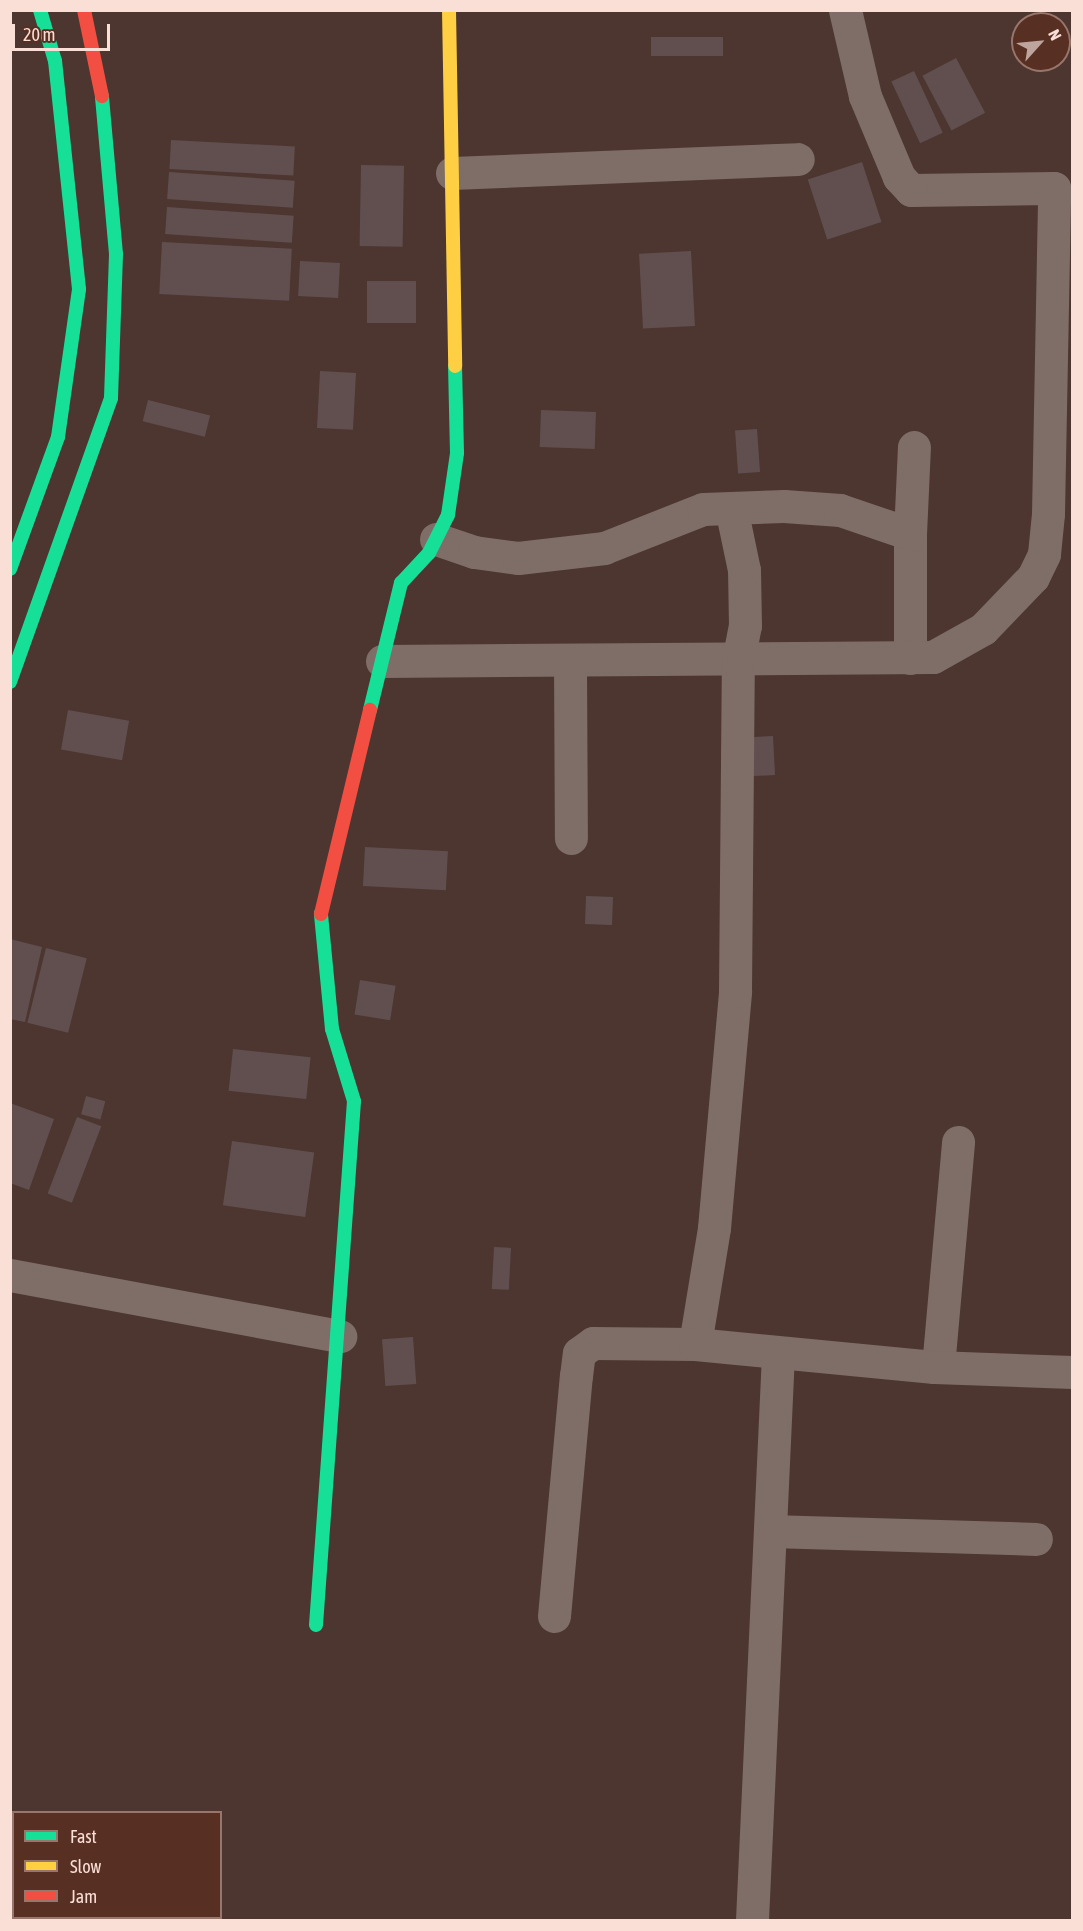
<!DOCTYPE html>
<style>
body{margin:0}
#map{position:relative;width:1083px;height:1931px;overflow:hidden;background:#4c362f;font-family:"Asap Condensed",sans-serif}
div>[style]{position:absolute}
.building>*{inset:0;background:#614f50;transform-origin:0 0}
.street>*{height:33px;margin:-16.5px;padding:0 16.5px;transform-origin:16.5px;border-radius:16.5px;background:#7f6d67}
.fast>*{height:14px;margin:-7px;padding:0 7px;transform-origin:7px;border-radius:7px;background:#16e098}
.slow>*{height:14px;margin:-7px;padding:0 7px;transform-origin:7px;border-radius:7px;background:#ffcf43}
.jam>*{height:14px;margin:-7px;padding:0 7px;transform-origin:7px;border-radius:7px;background:#f24e42}
span{translate:-50% -50%;white-space:nowrap;text-align:center;line-height:1.15;-webkit-text-stroke:4.5px #583023;paint-order:stroke}
.frame{position:absolute;inset:0;border:12px solid #fadfd7;pointer-events:none}
.legend{position:absolute;left:12px;top:1811px;width:210px;height:108px;box-sizing:border-box;background:#583023;border:2px solid #99766b;margin:0;padding:8px 10px;list-style:none;font-size:18px;color:#fadfd7}
.legend li{display:flex;align-items:center;gap:12px;height:30px}
.legend b{width:30px;border:2px solid #99766b}
.north{position:absolute;left:1011px;top:12px;width:60px;height:60px;box-sizing:border-box;background:#583023;border:2px solid #99766b;border-radius:50%;rotate:63deg;font-size:16px;font-weight:700;line-height:24px;text-align:center;color:#fadfd7}
.north::after{content:'';display:block;margin:auto;width:21px;height:27px;background:#bda49c;clip-path:polygon(50% 0,100% 100%,50% 72%,0 100%)}
.scale{position:absolute;left:12px;top:24px;width:98px;height:27px;box-sizing:border-box;border:3px solid #fadfd7;border-top:0;padding-left:8px;font-size:18px;line-height:21px;white-space:nowrap;color:#fadfd7;-webkit-text-stroke:4px #583023;paint-order:stroke}
</style>
<div id="map">
<div class="building">
<div style="left:651px;top:37px;width:72px;height:19px"></div>
<div style="left:956px;top:58px;width:62px;height:38px;rotate:62deg"></div>
<div style="left:914px;top:71px;width:68px;height:25px;rotate:65deg"></div>
<div style="left:171px;top:140px;width:124px;height:29px;rotate:3deg"></div>
<div style="left:862px;top:162px;width:63px;height:57px;rotate:72deg"></div>
<div style="left:361px;top:165px;width:43px;height:81px;rotate:1deg"></div>
<div style="left:169px;top:172px;width:126px;height:27px;rotate:4deg"></div>
<div style="left:167px;top:207px;width:127px;height:27px;rotate:4deg"></div>
<div style="left:162px;top:242px;width:130px;height:52px;rotate:3deg"></div>
<div style="left:691px;top:251px;width:75px;height:52px;rotate:87deg"></div>
<div style="left:300px;top:261px;width:40px;height:35px;rotate:3deg"></div>
<div style="left:367px;top:281px;width:49px;height:42px"></div>
<div style="left:320px;top:371px;width:36px;height:57px;rotate:3deg"></div>
<div style="left:148px;top:400px;width:64px;height:22px;rotate:14deg"></div>
<div style="left:541px;top:410px;width:55px;height:37px;rotate:2deg"></div>
<div style="left:757px;top:429px;width:43px;height:22px;rotate:86deg"></div>
<div style="left:68px;top:710px;width:62px;height:40px;rotate:10deg"></div>
<div style="left:773px;top:736px;width:39px;height:32px;rotate:87deg"></div>
<div style="left:365px;top:847px;width:83px;height:39px;rotate:3deg"></div>
<div style="left:586px;top:896px;width:27px;height:28px;rotate:2deg"></div>
<div style="clip-path:polygon(10px 939px,42px 947px,25px 1022px,10px 1019px)"></div>
<div style="left:46px;top:948px;width:42px;height:77px;rotate:14deg"></div>
<div style="left:360px;top:980px;width:36px;height:35px;rotate:9deg"></div>
<div style="left:233px;top:1049px;width:78px;height:42px;rotate:6deg"></div>
<div style="left:86px;top:1096px;width:20px;height:19px;rotate:15deg"></div>
<div style="clip-path:polygon(10px 1103px,54px 1119px,29px 1190px,10px 1183px)"></div>
<div style="left:77px;top:1117px;width:26px;height:82px;rotate:21deg"></div>
<div style="left:232px;top:1141px;width:83px;height:65px;rotate:8deg"></div>
<div style="left:494px;top:1247px;width:17px;height:42px;rotate:3deg"></div>
<div style="left:413px;top:1337px;width:47px;height:31px;rotate:86deg"></div>
</div>
<div class="street">
<div style="left:452px;top:173px;width:346px;rotate:-2.3deg"></div>
<div style="left:910px;top:534px;width:124px;rotate:90deg"></div>
<div style="left:436px;top:539px;width:40px;rotate:18.9deg"></div>
<div style="left:474px;top:552px;width:44px;rotate:7.8deg"></div>
<div style="left:518px;top:558px;width:87px;rotate:-6.6deg"></div>
<div style="left:604px;top:548px;width:106px;rotate:-21.5deg"></div>
<div style="left:703px;top:509px;width:81px;rotate:-2.1deg"></div>
<div style="left:784px;top:506px;width:56px;rotate:4.1deg"></div>
<div style="left:840px;top:510px;width:74px;rotate:18.9deg"></div>
<div style="left:910px;top:534px;width:87px;rotate:-87.4deg"></div>
<div style="left:382px;top:661px;width:551px;rotate:-0.42deg"></div>
<div style="left:933px;top:657px;width:57px;rotate:-29.2deg"></div>
<div style="left:983px;top:629px;width:72px;rotate:-46.1deg"></div>
<div style="left:1033px;top:577px;width:25px;rotate:-64deg"></div>
<div style="left:1044px;top:554px;width:40px;rotate:-84.3deg"></div>
<div style="left:1048px;top:514px;width:326px;rotate:-88.9deg"></div>
<div style="left:1054px;top:188px;width:143px;rotate:179.2deg"></div>
<div style="left:911px;top:190px;width:18px;rotate:-133deg"></div>
<div style="left:899px;top:177px;width:88px;rotate:-112.8deg"></div>
<div style="left:865px;top:96px;width:88px;rotate:-103.1deg"></div>
<div style="left:570px;top:663px;width:175px;rotate:89.7deg"></div>
<div style="left:10px;top:1275px;width:336px;rotate:10.5deg"></div>
<div style="left:695px;top:1344px;width:118px;rotate:-80.7deg"></div>
<div style="left:714px;top:1228px;width:238px;rotate:-84.9deg"></div>
<div style="left:735px;top:991px;width:330px;rotate:-89.5deg"></div>
<div style="left:738px;top:661px;width:36px;rotate:-79deg"></div>
<div style="left:745px;top:626px;width:56px;rotate:-91deg"></div>
<div style="left:744px;top:570px;width:63px;rotate:-101.8deg"></div>
<div style="left:938px;top:1367px;width:226px;rotate:-84.9deg"></div>
<div style="left:770px;top:1531px;width:266px;rotate:1.7deg"></div>
<div style="left:554px;top:1616px;width:241px;rotate:-84.8deg"></div>
<div style="left:576px;top:1376px;width:23px;rotate:-83deg"></div>
<div style="left:579px;top:1353px;width:17px;rotate:-36deg"></div>
<div style="left:593px;top:1343px;width:102px;rotate:0.6deg"></div>
<div style="left:695px;top:1344px;width:240px;rotate:5.5deg"></div>
<div style="left:934px;top:1367px;width:138px;rotate:2.1deg"></div>
<div style="left:752px;top:1920px;width:568px;rotate:-87.37deg"></div>
</div>
<div class="fast">
<div style="left:10px;top:569px;width:140px;rotate:-70deg"></div>
<div style="left:58px;top:437px;width:149px;rotate:-81.9deg"></div>
<div style="left:79px;top:289px;width:229px;rotate:-96deg"></div>
<div style="left:55px;top:61px;width:53px;rotate:-106.4deg"></div>
<div style="left:10px;top:682px;width:301px;rotate:-70.4deg"></div>
<div style="left:111px;top:398px;width:144px;rotate:-88deg"></div>
<div style="left:116px;top:254px;width:159px;rotate:-95.1deg"></div>
<div style="left:370px;top:710px;width:131px;rotate:-76.3deg"></div>
<div style="left:401px;top:583px;width:41px;rotate:-47deg"></div>
<div style="left:429px;top:553px;width:42px;rotate:-63.4deg"></div>
<div style="left:448px;top:515px;width:63px;rotate:-81.7deg"></div>
<div style="left:457px;top:453px;width:87px;rotate:-91.3deg"></div>
<div style="left:316px;top:1625px;width:525px;rotate:-85.85deg"></div>
<div style="left:354px;top:1101px;width:75px;rotate:-107deg"></div>
<div style="left:332px;top:1029px;width:116px;rotate:-95.5deg"></div>
</div>
<div class="slow">
<div style="left:449px;top:10px;width:356px;rotate:89deg"></div>
</div>
<div class="jam">
<div style="left:84px;top:10px;width:88px;rotate:78.2deg"></div>
<div style="left:321px;top:914px;width:210px;rotate:-76.5deg"></div>
</div>
<div class="frame"></div>
<ul class="legend">
<li><b style="height:8px;background:#16e098"></b>Fast</li>
<li><b style="height:8px;background:#ffcf43"></b>Slow</li>
<li><b style="height:8px;background:#f24e42"></b>Jam</li>
</ul>
<div class="north">N</div>
<div class="scale">20 m</div>
</div>
